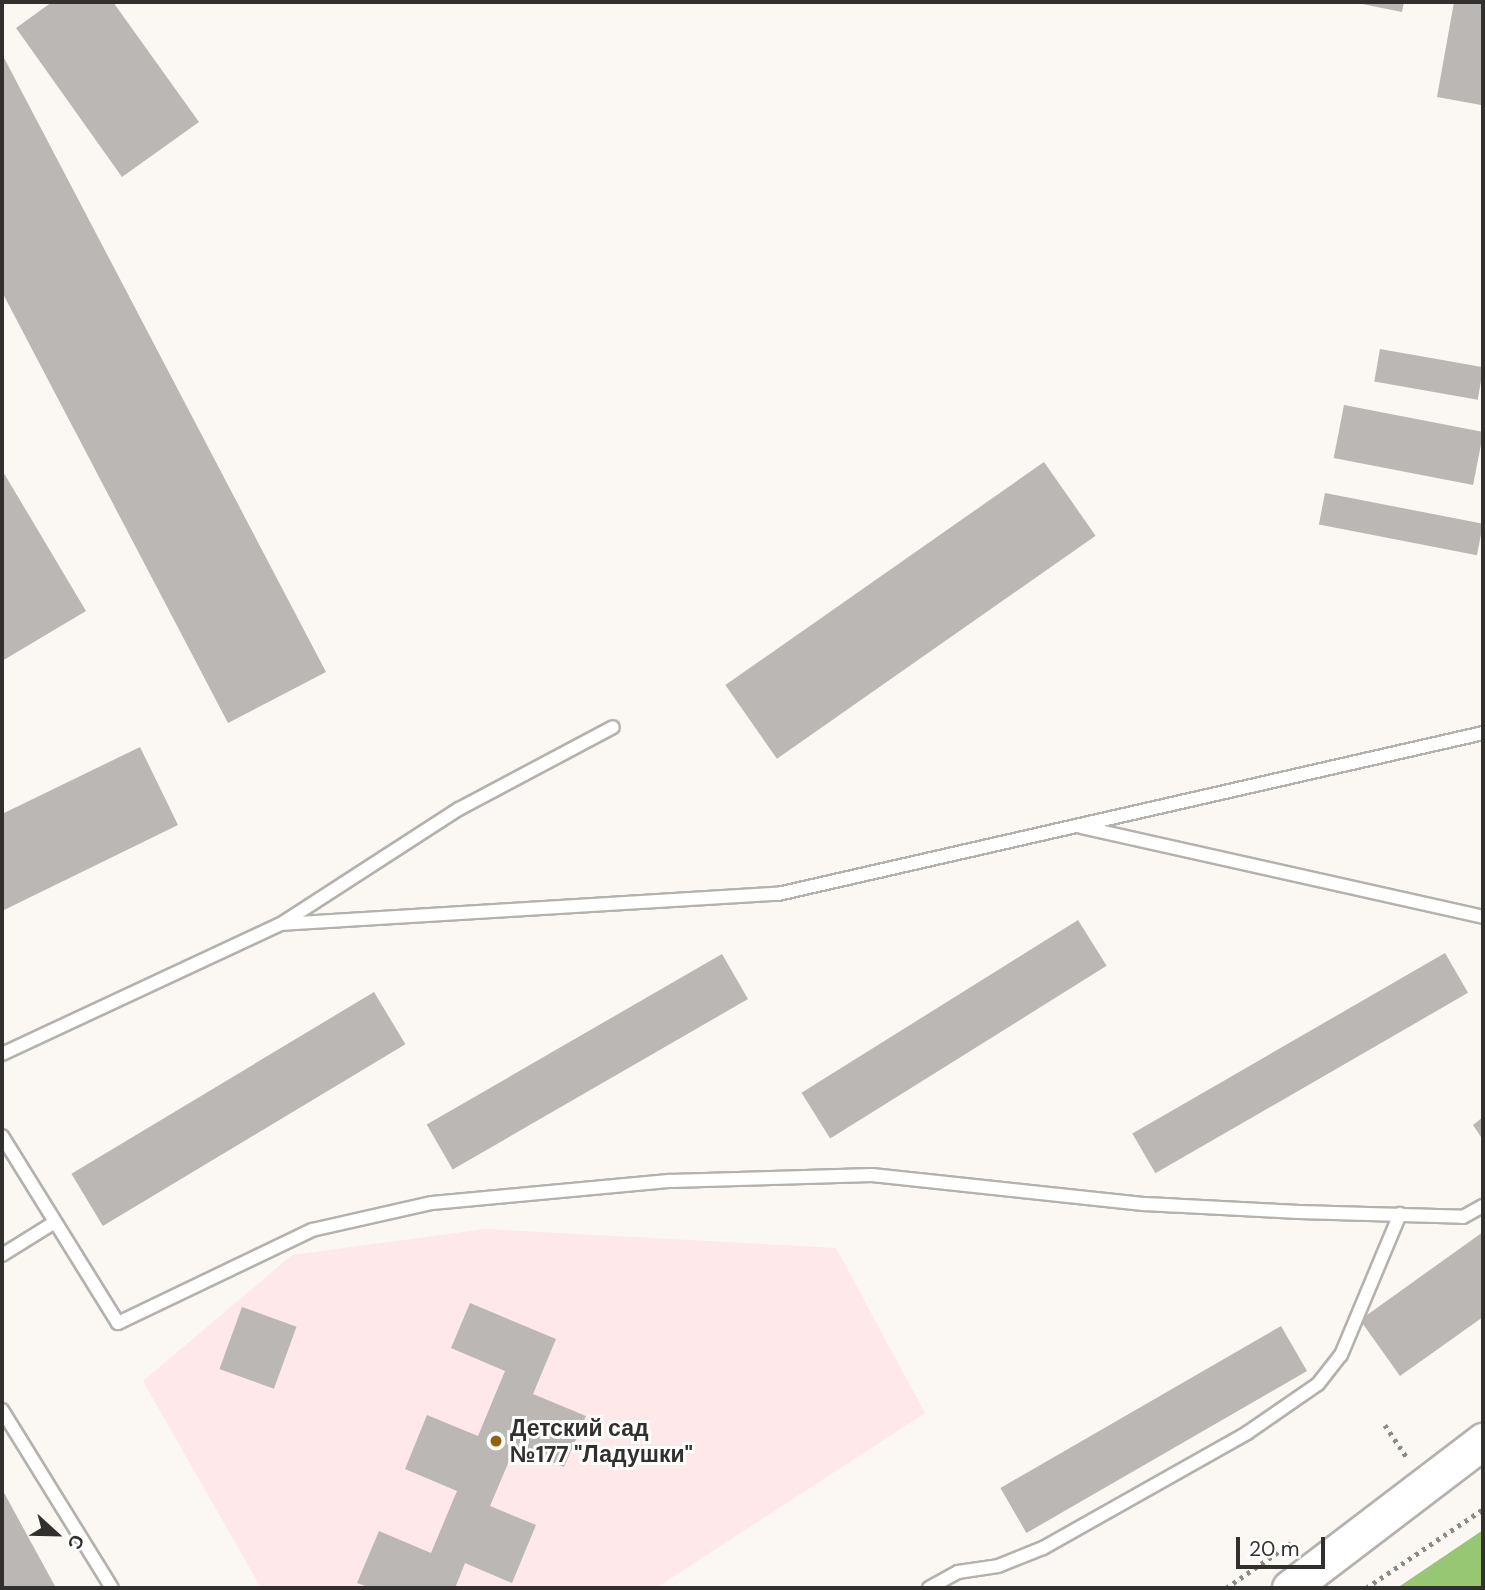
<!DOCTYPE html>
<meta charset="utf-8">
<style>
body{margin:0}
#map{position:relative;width:1485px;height:1590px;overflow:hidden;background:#fbf8f4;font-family:"DM Sans",sans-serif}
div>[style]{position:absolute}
.education>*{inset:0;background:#fee8ea}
.forest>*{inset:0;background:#98c774}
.building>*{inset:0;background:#bab7b4;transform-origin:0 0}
.path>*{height:4.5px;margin-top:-2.25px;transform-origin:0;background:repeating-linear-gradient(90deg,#8c8a87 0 3.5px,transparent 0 8.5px)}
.roads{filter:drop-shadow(2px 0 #b4b2ae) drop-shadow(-2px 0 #b4b2ae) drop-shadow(0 2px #b4b2ae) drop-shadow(0 -2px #b4b2ae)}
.lane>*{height:12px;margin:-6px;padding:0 6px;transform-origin:6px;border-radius:6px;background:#fff}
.secondary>*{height:35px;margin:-17.5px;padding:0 17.5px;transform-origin:17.5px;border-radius:17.5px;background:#fff}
.dots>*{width:19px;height:19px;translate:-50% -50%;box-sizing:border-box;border:4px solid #fff;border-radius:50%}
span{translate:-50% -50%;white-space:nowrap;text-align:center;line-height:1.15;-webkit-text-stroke:6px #fff;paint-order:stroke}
.poi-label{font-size:23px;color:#31302e;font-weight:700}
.left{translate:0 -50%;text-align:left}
.frame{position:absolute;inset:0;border:4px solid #31302e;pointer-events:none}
.north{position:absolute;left:21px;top:1499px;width:70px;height:70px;-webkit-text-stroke:5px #fff;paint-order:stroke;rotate:112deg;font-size:19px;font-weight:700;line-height:28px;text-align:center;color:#31302e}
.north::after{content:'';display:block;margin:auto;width:24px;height:32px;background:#31302e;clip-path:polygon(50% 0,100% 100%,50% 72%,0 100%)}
.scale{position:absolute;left:1236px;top:1537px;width:89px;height:32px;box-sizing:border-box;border:4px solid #31302e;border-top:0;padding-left:9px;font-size:21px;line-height:24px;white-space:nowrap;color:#31302e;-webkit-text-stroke:5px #fff;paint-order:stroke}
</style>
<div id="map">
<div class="education">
<div style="clip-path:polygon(485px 1229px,836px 1248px,925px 1413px,656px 1588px,261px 1588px,143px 1381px,292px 1255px)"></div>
</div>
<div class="forest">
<div style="clip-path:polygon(1483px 1530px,1483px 1588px,1397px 1588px)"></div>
</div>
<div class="building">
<div style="clip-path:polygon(52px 2px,113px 2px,199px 122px,122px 177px,16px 28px)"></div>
<div style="clip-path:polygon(1352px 2px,1404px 2px,1402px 12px)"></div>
<div style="clip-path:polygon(1454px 2px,1483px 2px,1481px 105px,1437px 97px)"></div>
<div style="clip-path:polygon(2px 54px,326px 672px,228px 723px,2px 292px)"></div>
<div style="left:1380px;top:349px;width:105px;height:33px;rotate:10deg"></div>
<div style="left:1344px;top:405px;width:142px;height:54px;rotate:11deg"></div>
<div style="left:1044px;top:462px;width:90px;height:389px;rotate:55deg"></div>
<div style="clip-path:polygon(2px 470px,86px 611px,2px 661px)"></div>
<div style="left:1325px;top:493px;width:161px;height:32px;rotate:11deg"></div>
<div style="clip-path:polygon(140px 747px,178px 825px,2px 911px,2px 814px)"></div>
<div style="left:1078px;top:920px;width:54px;height:326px;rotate:58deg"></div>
<div style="left:1445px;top:953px;width:46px;height:361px;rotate:60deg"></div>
<div style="left:722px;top:954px;width:52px;height:341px;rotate:60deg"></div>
<div style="left:374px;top:992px;width:61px;height:353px;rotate:59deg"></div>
<div style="clip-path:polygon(1483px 1117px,1483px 1140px,1473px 1125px)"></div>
<div style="clip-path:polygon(1483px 1232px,1483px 1317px,1400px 1376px,1360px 1320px)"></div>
<div style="clip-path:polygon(470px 1303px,556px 1339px,533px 1394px,586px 1416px,564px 1467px,515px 1447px,490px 1506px,536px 1525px,512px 1583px,465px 1563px,455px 1588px,371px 1588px,357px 1583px,379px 1531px,431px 1553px,457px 1491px,405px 1469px,427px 1415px,478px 1436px,505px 1371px,451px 1348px)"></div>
<div style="left:242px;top:1307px;width:58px;height:66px;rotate:20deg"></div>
<div style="left:1281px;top:1326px;width:52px;height:324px;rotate:60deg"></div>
<div style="clip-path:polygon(2px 1489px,56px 1588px,2px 1588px)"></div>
</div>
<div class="path">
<div style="left:1385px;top:1425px;width:41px;rotate:55.9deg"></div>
<div style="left:1226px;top:1588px;width:79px;rotate:-34.7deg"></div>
<div style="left:1366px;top:1588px;width:141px;rotate:-34deg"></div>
</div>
<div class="roads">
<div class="lane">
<div style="left:1081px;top:827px;width:412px;rotate:12.6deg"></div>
<div style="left:284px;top:922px;width:208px;rotate:-32.9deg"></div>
<div style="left:459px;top:809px;width:174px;rotate:-28deg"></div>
<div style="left:2px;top:1054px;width:308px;rotate:-25deg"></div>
<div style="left:281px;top:924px;width:498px;rotate:-3.5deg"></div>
<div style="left:778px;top:894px;width:723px;rotate:-12.86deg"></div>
<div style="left:2px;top:1136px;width:220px;rotate:58.2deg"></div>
<div style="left:118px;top:1323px;width:215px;rotate:-25.6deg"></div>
<div style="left:312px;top:1230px;width:123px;rotate:-12.7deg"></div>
<div style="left:432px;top:1203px;width:240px;rotate:-5.3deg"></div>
<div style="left:671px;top:1181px;width:201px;rotate:-1.7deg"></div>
<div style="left:872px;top:1175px;width:275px;rotate:6.1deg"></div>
<div style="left:1145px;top:1204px;width:154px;rotate:3deg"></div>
<div style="left:1299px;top:1212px;width:164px;rotate:1.7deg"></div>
<div style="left:1463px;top:1217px;width:23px;rotate:-29deg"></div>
<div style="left:2px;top:1255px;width:62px;rotate:-31.9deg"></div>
<div style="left:2px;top:1410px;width:209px;rotate:58.3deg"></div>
<div style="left:929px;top:1588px;width:33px;rotate:-29deg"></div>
<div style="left:958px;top:1572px;width:40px;rotate:-8.5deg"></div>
<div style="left:998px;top:1566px;width:48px;rotate:-21.8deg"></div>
<div style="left:1043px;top:1548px;width:234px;rotate:-29.4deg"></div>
<div style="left:1247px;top:1433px;width:86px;rotate:-34.6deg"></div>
<div style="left:1318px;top:1384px;width:37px;rotate:-52deg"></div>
<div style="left:1341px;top:1355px;width:153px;rotate:-67.3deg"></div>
</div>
<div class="secondary">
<div style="left:1290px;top:1588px;width:243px;rotate:-37.3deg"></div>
</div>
</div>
<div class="dots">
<div style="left:496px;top:1441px;background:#90620d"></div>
</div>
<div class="poi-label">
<span class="left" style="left:510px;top:1441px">Детский сад<br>№177 "Ладушки"</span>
</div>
<div class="frame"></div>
<div class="north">С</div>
<div class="scale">20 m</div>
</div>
